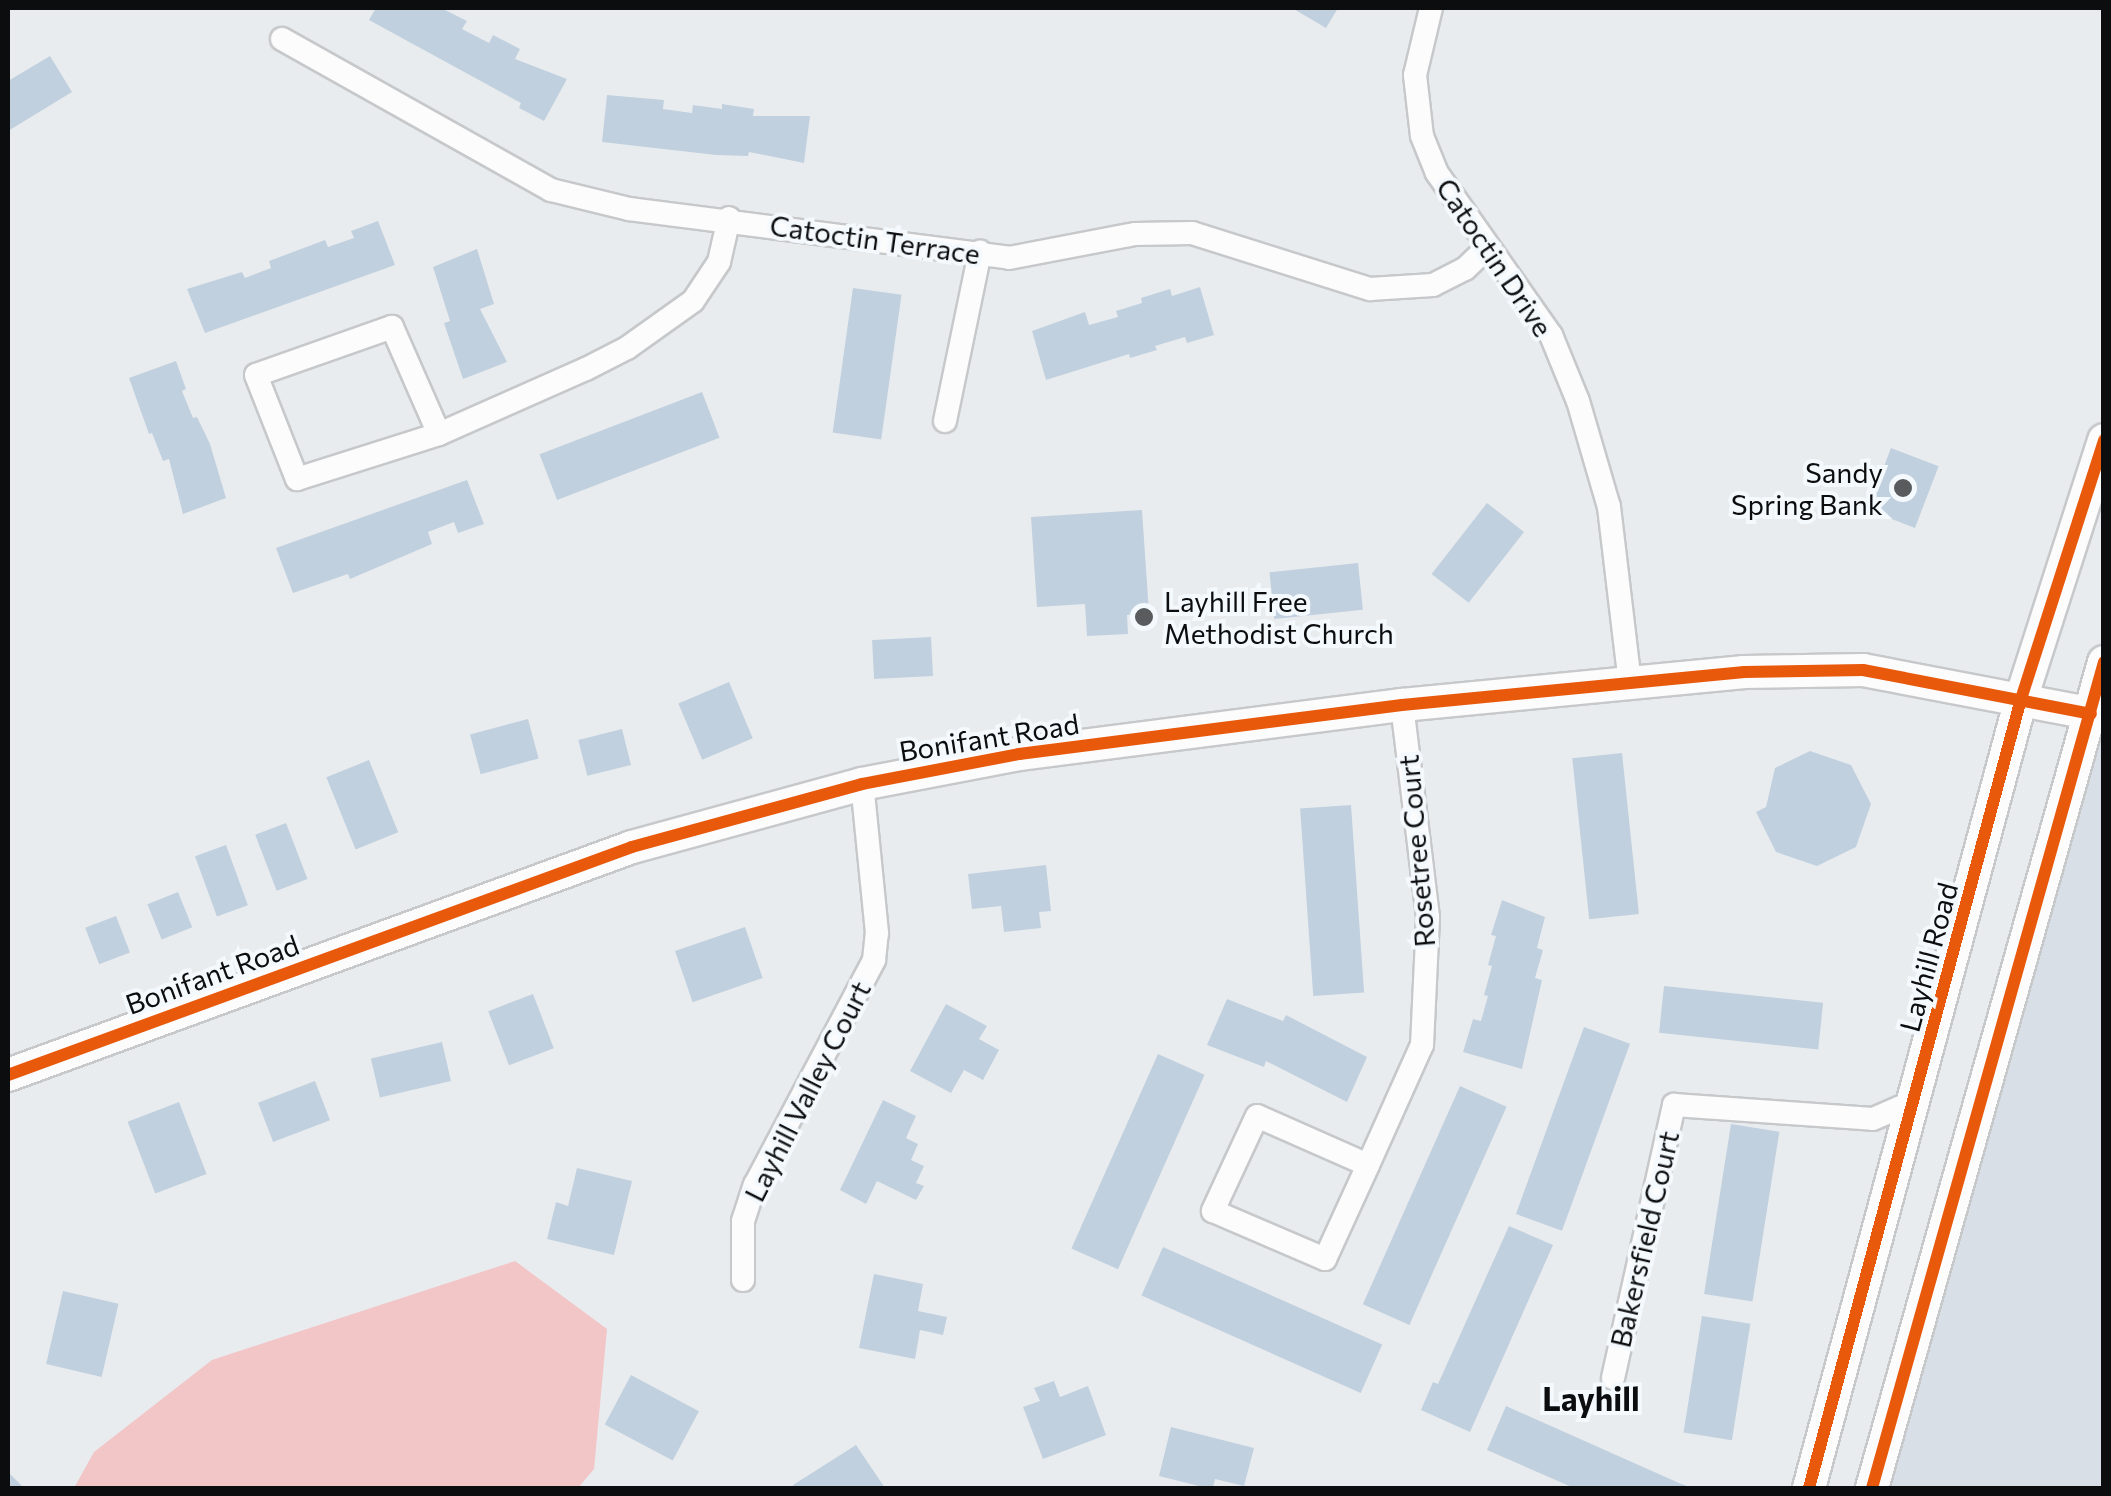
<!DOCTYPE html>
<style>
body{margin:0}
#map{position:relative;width:2111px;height:1496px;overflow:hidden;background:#e9ecef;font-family:Commissioner,sans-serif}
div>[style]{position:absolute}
.built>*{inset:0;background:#d8dfe6}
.green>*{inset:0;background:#f2c5c7}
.building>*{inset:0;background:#c1d0de;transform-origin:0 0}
.roads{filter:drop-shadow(2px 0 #c6c8ca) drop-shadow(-2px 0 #c6c8ca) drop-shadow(0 2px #c6c8ca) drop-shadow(0 -2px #c6c8ca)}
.street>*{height:22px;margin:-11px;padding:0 11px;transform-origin:11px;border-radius:11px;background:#fcfcfd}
.secondary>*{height:32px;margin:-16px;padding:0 16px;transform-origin:16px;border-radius:16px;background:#fcfcfd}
.cycleway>*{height:12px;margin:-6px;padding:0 6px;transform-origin:6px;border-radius:6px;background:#e8590c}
.dots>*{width:28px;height:28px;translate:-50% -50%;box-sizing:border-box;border:5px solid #f4f9fe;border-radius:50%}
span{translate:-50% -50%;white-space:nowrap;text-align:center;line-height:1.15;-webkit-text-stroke:8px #f4f9fe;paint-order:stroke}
.street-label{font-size:28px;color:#0c0d0f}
.poi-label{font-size:28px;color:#0c0d0f}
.right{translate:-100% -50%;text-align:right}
.left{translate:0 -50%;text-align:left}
.quarter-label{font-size:32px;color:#0c0d0f;font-weight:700}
.frame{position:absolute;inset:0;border:10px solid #0c0d0f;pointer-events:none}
</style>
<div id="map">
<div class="built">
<div style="clip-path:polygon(2103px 716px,2103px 1488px,1872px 1488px)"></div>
</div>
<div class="green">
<div style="clip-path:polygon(515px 1261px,607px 1329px,594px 1469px,578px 1488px,74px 1488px,94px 1452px,212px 1360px)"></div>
</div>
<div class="building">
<div style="clip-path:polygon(376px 8px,441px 8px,467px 21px,462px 29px,489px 43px,493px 35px,520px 49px,515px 59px,567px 79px,544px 121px,519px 108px,521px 103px,369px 20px)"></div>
<div style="clip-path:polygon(1292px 8px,1338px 8px,1326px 28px)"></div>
<div style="clip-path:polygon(50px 56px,72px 92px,8px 131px,8px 81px)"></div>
<div style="clip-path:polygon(607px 95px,664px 100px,663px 109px,692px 113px,693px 105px,722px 109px,722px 104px,754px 109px,753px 116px,810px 116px,804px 163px,749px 152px,748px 156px,716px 155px,602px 142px)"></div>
<div style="clip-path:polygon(378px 221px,395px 265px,205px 333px,187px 289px,242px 272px,245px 278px,271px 268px,269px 261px,325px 240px,328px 247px,354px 238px,351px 231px)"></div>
<div style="clip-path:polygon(477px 249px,494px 304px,480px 309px,507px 362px,463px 379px,444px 323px,450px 321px,433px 267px)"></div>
<div style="clip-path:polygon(1200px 287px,1214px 335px,1187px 343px,1185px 337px,1155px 346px,1157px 350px,1130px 358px,1129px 354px,1046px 380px,1032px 331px,1085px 312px,1089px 325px,1118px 317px,1116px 311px,1142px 303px,1141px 298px,1170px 289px,1172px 296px)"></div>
<div style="left:853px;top:288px;width:49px;height:146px;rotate:8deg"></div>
<div style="clip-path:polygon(176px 361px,186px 389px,182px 391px,193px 418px,197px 417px,210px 444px,226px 498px,183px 514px,169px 459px,163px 461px,152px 433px,149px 434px,129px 378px)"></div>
<div style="left:702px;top:392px;width:49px;height:174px;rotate:69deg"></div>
<div style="left:1891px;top:448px;width:51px;height:66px;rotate:21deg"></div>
<div style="clip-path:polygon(467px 480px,484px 524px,458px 533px,454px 522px,428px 532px,432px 544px,350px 579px,348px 574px,293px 593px,276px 548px)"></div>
<div style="left:1487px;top:503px;width:47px;height:90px;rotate:38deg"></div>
<div style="clip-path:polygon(1142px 510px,1149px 613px,1127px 615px,1128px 634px,1087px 636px,1085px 604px,1037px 607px,1031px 517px)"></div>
<div style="left:1358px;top:563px;width:47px;height:89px;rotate:84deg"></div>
<div style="left:931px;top:637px;width:39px;height:59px;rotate:87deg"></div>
<div style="left:729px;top:682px;width:61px;height:55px;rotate:67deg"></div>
<div style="left:528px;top:719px;width:41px;height:60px;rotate:75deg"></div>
<div style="left:622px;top:729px;width:37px;height:45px;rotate:76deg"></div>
<div style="clip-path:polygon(1810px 751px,1851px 765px,1871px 804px,1856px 847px,1817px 866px,1776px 852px,1756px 812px,1766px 807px,1775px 768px)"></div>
<div style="left:1622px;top:753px;width:162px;height:50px;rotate:84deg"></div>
<div style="left:369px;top:760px;width:78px;height:46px;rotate:68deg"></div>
<div style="left:1351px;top:805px;width:188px;height:51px;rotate:86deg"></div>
<div style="left:286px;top:823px;width:60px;height:33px;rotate:69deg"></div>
<div style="left:226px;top:845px;width:64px;height:33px;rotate:70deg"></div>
<div style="clip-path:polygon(1046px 865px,1051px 911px,1039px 912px,1041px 928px,1004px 932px,1001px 906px,972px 909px,968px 874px)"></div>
<div style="left:178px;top:892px;width:38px;height:33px;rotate:68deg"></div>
<div style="clip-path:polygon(1502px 900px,1545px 917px,1537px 948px,1543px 950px,1535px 978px,1542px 980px,1522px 1069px,1463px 1052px,1473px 1019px,1481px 1021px,1488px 996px,1484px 995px,1492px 966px,1488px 965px,1496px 936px,1491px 935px)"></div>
<div style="left:116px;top:916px;width:39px;height:33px;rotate:69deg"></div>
<div style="left:745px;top:927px;width:54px;height:74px;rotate:71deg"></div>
<div style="left:1664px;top:986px;width:160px;height:47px;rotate:6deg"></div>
<div style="left:533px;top:994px;width:58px;height:48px;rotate:69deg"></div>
<div style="clip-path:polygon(1227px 999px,1283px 1021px,1286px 1015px,1367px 1057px,1347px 1102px,1266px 1061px,1264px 1067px,1207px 1045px)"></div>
<div style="clip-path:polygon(946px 1004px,987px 1026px,979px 1039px,999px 1050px,983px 1080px,964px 1070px,951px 1093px,910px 1071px)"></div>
<div style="left:1584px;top:1027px;width:49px;height:199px;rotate:20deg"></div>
<div style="left:442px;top:1042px;width:40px;height:73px;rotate:77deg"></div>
<div style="left:1158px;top:1054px;width:51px;height:213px;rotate:24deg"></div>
<div style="left:315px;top:1081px;width:42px;height:61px;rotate:69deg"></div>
<div style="left:1460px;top:1086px;width:51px;height:239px;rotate:24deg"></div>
<div style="clip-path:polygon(883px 1100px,916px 1116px,906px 1138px,918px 1144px,911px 1160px,924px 1166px,916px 1183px,924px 1186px,916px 1200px,877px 1181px,866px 1204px,840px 1190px)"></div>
<div style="left:179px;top:1102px;width:77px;height:55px;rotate:69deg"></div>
<div style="left:1731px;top:1124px;width:49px;height:172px;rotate:9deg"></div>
<div style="clip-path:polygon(577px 1168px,632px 1181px,614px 1255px,547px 1239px,556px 1202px,568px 1206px)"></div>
<div style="clip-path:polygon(1509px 1226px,1553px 1245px,1470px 1432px,1421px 1410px,1433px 1382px,1438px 1384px)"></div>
<div style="left:1163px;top:1247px;width:240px;height:53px;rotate:24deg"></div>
<div style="clip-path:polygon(874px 1274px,923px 1284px,918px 1311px,947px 1317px,943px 1335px,920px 1330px,915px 1359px,859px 1348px)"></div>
<div style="left:63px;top:1291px;width:57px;height:75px;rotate:13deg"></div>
<div style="left:1702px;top:1316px;width:49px;height:118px;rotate:9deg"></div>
<div style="left:631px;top:1375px;width:77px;height:56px;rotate:28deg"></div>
<div style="clip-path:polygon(1054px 1381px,1060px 1397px,1088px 1386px,1106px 1435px,1043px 1459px,1023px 1407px,1040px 1401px,1034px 1388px)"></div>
<div style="clip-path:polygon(1506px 1406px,1679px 1483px,1692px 1488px,1574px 1488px,1487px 1450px)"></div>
<div style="clip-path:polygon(1171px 1427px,1254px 1448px,1244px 1486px,1215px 1479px,1213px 1488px,1207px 1488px,1159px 1476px)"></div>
<div style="clip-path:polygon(856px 1445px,885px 1488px,795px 1488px,793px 1485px)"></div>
<div style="clip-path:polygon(8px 1472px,22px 1486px,20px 1488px,8px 1488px)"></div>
</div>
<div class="roads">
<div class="street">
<div style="left:1431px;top:8px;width:69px;rotate:103.4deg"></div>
<div style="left:1415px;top:75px;width:61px;rotate:83.5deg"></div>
<div style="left:1422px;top:136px;width:40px;rotate:68deg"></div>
<div style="left:1437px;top:173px;width:198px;rotate:54.9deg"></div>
<div style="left:1551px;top:335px;width:71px;rotate:67.8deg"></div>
<div style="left:1578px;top:401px;width:110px;rotate:73.7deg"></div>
<div style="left:1609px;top:507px;width:176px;rotate:83.2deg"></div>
<div style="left:282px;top:39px;width:308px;rotate:29.3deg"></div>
<div style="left:551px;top:190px;width:80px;rotate:13.7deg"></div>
<div style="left:629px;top:209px;width:383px;rotate:7.3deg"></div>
<div style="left:1009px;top:258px;width:128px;rotate:-10.8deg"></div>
<div style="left:1135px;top:234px;width:57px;rotate:-1deg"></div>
<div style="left:1192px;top:233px;width:187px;rotate:17.5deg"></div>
<div style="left:1370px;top:289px;width:63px;rotate:-3.6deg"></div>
<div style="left:1433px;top:285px;width:36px;rotate:-27deg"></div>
<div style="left:1465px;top:269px;width:32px;rotate:-44deg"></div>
<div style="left:945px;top:421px;width:173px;rotate:-78.3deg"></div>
<div style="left:439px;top:434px;width:117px;rotate:-113.7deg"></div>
<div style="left:392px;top:327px;width:144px;rotate:160.6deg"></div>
<div style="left:256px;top:375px;width:112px;rotate:68.5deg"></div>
<div style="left:297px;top:479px;width:149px;rotate:-17.6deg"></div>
<div style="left:439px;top:434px;width:161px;rotate:-23.9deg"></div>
<div style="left:586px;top:369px;width:46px;rotate:-27.1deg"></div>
<div style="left:627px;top:348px;width:81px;rotate:-35.5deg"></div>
<div style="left:693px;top:301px;width:47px;rotate:-56.3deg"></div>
<div style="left:719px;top:262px;width:45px;rotate:-77.2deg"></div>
<div style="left:1368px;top:1165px;width:121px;rotate:-156.2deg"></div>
<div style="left:1257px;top:1116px;width:105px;rotate:114.9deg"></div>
<div style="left:1213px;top:1211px;width:122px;rotate:23.2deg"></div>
<div style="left:1325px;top:1259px;width:103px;rotate:-65.4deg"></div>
<div style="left:1368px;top:1165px;width:132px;rotate:-65.8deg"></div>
<div style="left:1422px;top:1045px;width:128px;rotate:-87.3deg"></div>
<div style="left:1428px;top:917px;width:214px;rotate:-97deg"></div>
<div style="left:743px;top:1280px;width:59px;rotate:-90deg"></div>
<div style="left:743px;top:1221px;width:38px;rotate:-72deg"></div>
<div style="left:755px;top:1185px;width:255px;rotate:-62.1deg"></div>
<div style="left:874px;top:960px;width:27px;rotate:-84deg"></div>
<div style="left:877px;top:933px;width:150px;rotate:-95.7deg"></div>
<div style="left:1613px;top:1378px;width:280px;rotate:-77.4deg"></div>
<div style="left:1674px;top:1105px;width:199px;rotate:4deg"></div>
<div style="left:1873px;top:1119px;width:48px;rotate:-23.4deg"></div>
</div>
<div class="secondary">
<div style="left:8px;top:1075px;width:664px;rotate:-20.07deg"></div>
<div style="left:632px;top:847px;width:238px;rotate:-15.3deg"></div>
<div style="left:862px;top:784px;width:160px;rotate:-10.8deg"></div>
<div style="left:1019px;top:754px;width:386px;rotate:-7.3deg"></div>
<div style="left:1402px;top:705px;width:344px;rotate:-5.5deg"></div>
<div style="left:1744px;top:672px;width:119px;rotate:-1deg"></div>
<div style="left:1863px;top:670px;width:245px;rotate:10.8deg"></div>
<div style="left:1809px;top:1488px;width:817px;rotate:-74.96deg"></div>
<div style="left:2021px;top:699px;width:272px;rotate:-72.2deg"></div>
<div style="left:1872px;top:1488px;width:858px;rotate:-74.31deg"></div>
</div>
</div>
<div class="cycleway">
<div style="left:8px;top:1075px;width:664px;rotate:-20.07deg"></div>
<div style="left:632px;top:847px;width:238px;rotate:-15.3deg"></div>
<div style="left:862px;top:784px;width:160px;rotate:-10.8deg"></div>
<div style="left:1019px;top:754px;width:386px;rotate:-7.3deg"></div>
<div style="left:1402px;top:705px;width:344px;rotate:-5.5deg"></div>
<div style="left:1744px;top:672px;width:119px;rotate:-1deg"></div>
<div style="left:1863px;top:670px;width:232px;rotate:10.9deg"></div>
<div style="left:1809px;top:1488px;width:817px;rotate:-74.96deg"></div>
<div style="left:2021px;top:699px;width:272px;rotate:-72.2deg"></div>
<div style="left:1872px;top:1488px;width:858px;rotate:-74.31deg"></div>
</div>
<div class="dots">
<div style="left:1903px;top:488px;background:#595b5d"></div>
<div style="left:1144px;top:617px;background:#595b5d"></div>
</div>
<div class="street-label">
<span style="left:875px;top:239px;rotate:8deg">Catoctin Terrace</span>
<span style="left:1495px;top:257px;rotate:56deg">Catoctin Drive</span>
<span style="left:989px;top:737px;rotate:-9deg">Bonifant Road</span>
<span style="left:1416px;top:851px;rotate:-95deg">Rosetree Court</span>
<span style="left:1928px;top:957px;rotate:-75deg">Layhill Road</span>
<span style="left:212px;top:974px;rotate:-20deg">Bonifant Road</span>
<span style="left:807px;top:1091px;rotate:-63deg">Layhill Valley Court</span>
<span style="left:1644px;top:1239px;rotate:-77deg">Bakersfield Court</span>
</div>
<div class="poi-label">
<span class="right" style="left:1883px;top:488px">Sandy<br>Spring Bank</span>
<span class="left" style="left:1164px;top:617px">Layhill Free<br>Methodist Church</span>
</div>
<div class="quarter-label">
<span style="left:1591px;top:1398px">Layhill</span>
</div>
<div class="frame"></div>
</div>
